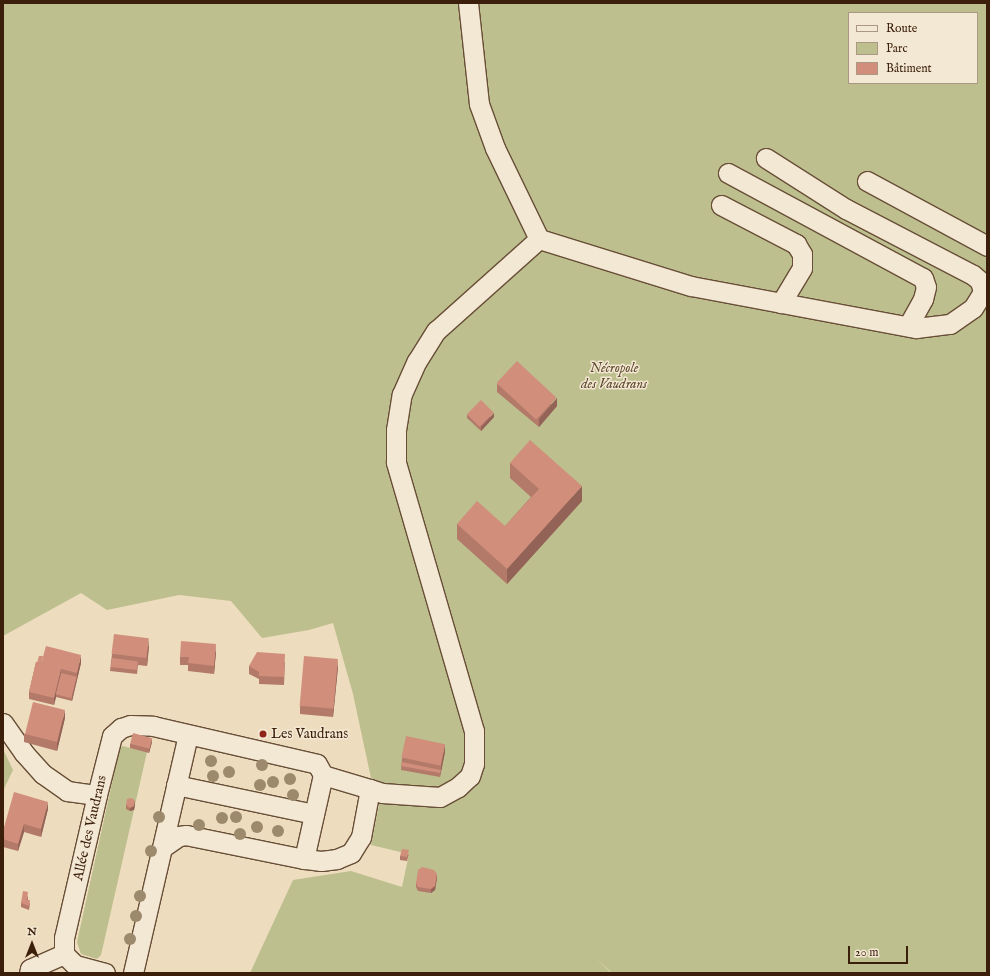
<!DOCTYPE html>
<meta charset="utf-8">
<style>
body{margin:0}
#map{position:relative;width:990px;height:976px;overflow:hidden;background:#eddcbd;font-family:"IM FELL English",serif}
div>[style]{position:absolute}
.green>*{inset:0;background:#bdbf8e}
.roads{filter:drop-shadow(1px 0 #684e37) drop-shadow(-1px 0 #684e37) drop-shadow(0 1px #684e37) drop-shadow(0 -1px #684e37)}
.minor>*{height:19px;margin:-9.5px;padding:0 9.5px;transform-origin:9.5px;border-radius:9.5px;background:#f3e8d4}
.trees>*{width:12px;height:12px;margin:-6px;border-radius:50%;background:#9d8a6d}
.wall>*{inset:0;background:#b37a6a}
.shaded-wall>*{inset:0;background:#926356}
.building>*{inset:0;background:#d08e7b;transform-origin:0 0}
.dots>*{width:11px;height:11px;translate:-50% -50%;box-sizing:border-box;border:2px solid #f3e8d4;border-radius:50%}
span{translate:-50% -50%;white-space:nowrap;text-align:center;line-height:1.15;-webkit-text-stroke:3px #f3e8d4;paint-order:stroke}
.park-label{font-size:14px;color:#5c472b;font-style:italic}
.poi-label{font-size:14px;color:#3c1f0a}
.left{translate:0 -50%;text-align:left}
.street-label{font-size:14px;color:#3c1f0a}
.frame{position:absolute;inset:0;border:4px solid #3c1f0a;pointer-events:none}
.legend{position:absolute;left:848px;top:12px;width:130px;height:72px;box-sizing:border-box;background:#f3e8d4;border:1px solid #aa9883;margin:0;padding:5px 7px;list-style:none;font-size:12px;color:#3c1f0a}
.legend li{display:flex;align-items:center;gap:8px;height:20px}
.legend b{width:20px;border:1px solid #aa9883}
.north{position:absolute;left:12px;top:924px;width:40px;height:40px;-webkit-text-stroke:3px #f3e8d4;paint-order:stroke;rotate:0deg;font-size:11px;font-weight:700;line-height:16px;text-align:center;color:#3c1f0a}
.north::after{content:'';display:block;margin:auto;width:14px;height:18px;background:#3c1f0a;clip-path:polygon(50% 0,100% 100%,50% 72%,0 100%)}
.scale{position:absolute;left:848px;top:946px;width:60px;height:18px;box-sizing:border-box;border:2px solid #3c1f0a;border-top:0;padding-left:5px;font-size:12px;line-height:14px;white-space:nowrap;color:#3c1f0a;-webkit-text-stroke:3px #f3e8d4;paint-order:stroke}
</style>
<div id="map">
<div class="green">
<div style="clip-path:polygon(evenodd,3px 3px,987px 3px,987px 973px,612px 973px,597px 959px,611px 973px,250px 973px,293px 880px,351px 871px,402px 887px,409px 854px,371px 845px,383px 785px,371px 778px,353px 694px,333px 623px,309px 630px,262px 638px,231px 601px,179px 595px,107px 610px,81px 593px,3px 636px,3px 3px,849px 13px,977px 13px,977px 83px,849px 83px,849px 13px)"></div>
<div style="clip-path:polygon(123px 746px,147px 752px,135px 805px,130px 811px,134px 810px,101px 955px,97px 959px,81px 954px,77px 942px,120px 747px)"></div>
<div style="clip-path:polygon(3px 749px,13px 770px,3px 791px)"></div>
</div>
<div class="roads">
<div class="minor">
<div style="left:728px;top:173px;width:221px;rotate:28.3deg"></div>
<div style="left:923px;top:278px;width:9px;rotate:72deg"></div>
<div style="left:926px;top:287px;width:12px;rotate:104deg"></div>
<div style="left:923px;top:299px;width:31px;rotate:119deg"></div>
<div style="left:867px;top:181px;width:136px;rotate:28.4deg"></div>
<div style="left:721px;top:205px;width:85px;rotate:27.5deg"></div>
<div style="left:796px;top:244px;width:12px;rotate:59deg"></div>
<div style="left:802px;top:254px;width:14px;rotate:90deg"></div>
<div style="left:802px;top:268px;width:41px;rotate:121deg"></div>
<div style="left:539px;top:239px;width:159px;rotate:17.2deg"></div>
<div style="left:691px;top:286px;width:229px;rotate:10.6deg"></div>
<div style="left:916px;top:328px;width:34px;rotate:-7deg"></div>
<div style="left:950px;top:324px;width:28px;rotate:-35deg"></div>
<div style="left:973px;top:308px;width:19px;rotate:-58deg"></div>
<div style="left:983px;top:292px;width:11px;rotate:-105deg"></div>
<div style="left:980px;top:281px;width:9px;rotate:-139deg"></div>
<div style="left:973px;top:275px;width:143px;rotate:-152.5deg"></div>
<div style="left:846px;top:209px;width:95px;rotate:-147.5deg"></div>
<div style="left:3px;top:723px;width:37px;rotate:55deg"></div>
<div style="left:24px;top:753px;width:28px;rotate:48deg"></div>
<div style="left:43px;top:774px;width:29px;rotate:35deg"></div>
<div style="left:67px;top:791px;width:30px;rotate:8deg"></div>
<div style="left:176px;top:785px;width:141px;rotate:11.9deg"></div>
<div style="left:370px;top:789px;width:13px;rotate:18deg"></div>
<div style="left:382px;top:793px;width:58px;rotate:3.9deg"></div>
<div style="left:440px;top:797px;width:21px;rotate:-29deg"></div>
<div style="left:458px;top:787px;width:16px;rotate:-43deg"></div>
<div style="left:470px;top:776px;width:13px;rotate:-72deg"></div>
<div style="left:474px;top:764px;width:33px;rotate:-90deg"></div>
<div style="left:474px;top:731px;width:280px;rotate:-106.2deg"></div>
<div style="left:396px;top:462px;width:32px;rotate:-90deg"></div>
<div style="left:396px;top:430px;width:36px;rotate:-81deg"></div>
<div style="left:402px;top:394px;width:36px;rotate:-66deg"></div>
<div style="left:417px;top:361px;width:36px;rotate:-58deg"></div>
<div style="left:436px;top:331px;width:138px;rotate:-41.8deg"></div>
<div style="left:539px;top:239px;width:101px;rotate:-115.8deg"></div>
<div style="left:495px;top:148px;width:47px;rotate:-110deg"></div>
<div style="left:479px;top:104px;width:102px;rotate:-96.2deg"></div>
<div style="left:304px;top:859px;width:86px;rotate:-77.3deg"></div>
<div style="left:29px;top:973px;width:4px;rotate:-76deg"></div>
<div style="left:30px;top:969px;width:37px;rotate:-24deg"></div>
<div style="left:105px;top:973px;width:31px;rotate:-165deg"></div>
<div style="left:75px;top:965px;width:16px;rotate:-135deg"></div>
<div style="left:64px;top:954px;width:16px;rotate:-90deg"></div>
<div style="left:64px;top:938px;width:147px;rotate:-77deg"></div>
<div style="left:97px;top:795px;width:61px;rotate:-75.7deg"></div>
<div style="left:112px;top:736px;width:12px;rotate:-42deg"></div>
<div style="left:121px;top:728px;width:9px;rotate:-18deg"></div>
<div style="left:130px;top:725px;width:23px;rotate:2deg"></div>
<div style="left:153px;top:726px;width:168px;rotate:13deg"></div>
<div style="left:317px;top:764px;width:13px;rotate:61deg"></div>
<div style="left:323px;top:775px;width:49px;rotate:16.6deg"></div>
<div style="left:370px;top:789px;width:49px;rotate:100.6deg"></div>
<div style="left:361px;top:837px;width:19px;rotate:122deg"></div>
<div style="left:351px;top:853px;width:15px;rotate:157deg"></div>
<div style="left:337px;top:859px;width:16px;rotate:173deg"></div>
<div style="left:321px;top:861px;width:17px;rotate:-173deg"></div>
<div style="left:304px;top:859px;width:120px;rotate:-168.5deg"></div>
<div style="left:186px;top:835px;width:7px;rotate:172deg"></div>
<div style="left:179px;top:836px;width:21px;rotate:145deg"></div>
<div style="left:133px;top:973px;width:244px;rotate:-77deg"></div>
</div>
</div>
<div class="trees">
<div style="left:211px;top:761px"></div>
<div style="left:262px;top:765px"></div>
<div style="left:229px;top:772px"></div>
<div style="left:213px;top:776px"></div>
<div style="left:290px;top:779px"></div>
<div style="left:273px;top:782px"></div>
<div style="left:260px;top:785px"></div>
<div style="left:293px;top:795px"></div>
<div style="left:159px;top:817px"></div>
<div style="left:236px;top:817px"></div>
<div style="left:222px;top:818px"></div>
<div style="left:199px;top:825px"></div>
<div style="left:257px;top:827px"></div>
<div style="left:278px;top:831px"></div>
<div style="left:240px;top:834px"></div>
<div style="left:151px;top:851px"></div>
<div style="left:140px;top:896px"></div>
<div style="left:136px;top:916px"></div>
<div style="left:130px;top:939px"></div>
</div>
<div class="wall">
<div style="clip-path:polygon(497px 384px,557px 406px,539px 427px,497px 392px)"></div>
<div style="clip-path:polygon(467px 414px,494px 417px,481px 431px,467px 418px)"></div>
<div style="clip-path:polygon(510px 463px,582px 501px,507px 584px,457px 539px,457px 524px,505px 526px,531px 497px,510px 478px)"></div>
<div style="clip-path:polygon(149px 646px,147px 666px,138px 665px,137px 674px,110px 671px,112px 654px)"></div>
<div style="clip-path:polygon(216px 652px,214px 674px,188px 671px,188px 665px,180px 665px,180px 657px)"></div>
<div style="clip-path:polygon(36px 662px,81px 663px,72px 701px,56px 697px,54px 705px,29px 699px,29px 692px)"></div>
<div style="clip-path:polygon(285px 662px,284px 685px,259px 684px,259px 679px,249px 674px,249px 666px)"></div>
<div style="clip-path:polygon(338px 667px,333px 717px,300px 714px,300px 706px)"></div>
<div style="clip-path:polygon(65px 718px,57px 751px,24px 742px,24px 734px)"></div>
<div style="clip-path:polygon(152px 742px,149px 753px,130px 748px,130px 744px)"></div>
<div style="clip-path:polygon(445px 752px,440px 777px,401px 770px,402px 758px)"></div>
<div style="clip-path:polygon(126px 805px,135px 805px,134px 810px,130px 811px,126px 809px)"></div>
<div style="clip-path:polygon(48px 809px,41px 837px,24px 832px,18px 851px,3px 847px,3px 831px)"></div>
<div style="clip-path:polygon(409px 854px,407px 861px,400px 860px,400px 856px)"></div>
<div style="clip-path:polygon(437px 878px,435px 890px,431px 893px,418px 891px,416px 887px,416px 883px)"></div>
<div style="clip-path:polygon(28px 896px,28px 900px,30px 904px,29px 910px,21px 907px,21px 903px)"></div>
</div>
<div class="shaded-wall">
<div style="clip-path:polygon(557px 398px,557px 406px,539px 427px,539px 419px)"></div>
<div style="clip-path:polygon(494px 413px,494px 417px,481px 431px,481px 427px)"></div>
<div style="clip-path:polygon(582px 486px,582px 501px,507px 584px,507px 569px)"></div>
<div style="clip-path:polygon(149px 638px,149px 646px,147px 666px,147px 658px)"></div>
<div style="clip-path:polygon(216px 644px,216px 652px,214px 674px,214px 666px)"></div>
<div style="clip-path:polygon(81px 655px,81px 663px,77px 680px,77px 673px)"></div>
<div style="clip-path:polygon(338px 659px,338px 667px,333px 717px,333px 709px)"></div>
<div style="clip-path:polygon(61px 669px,61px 677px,56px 694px,56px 697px,54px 705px,54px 698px)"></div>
<div style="clip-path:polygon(77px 677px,77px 680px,72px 701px,72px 697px)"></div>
<div style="clip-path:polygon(65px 710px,65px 718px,57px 751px,57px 743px)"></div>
<div style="clip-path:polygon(152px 738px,152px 742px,149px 753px,149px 749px)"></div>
<div style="clip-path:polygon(445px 744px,445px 752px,440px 777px,441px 766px)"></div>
<div style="clip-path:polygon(135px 801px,135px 805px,134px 810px,130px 811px,130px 808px)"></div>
<div style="clip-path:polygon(48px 802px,48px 809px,41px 837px,41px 829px)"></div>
<div style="clip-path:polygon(24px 824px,24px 832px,18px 851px,18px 844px)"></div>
<div style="clip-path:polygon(437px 874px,437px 878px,435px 890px,431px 893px,431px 889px)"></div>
</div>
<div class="building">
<div style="left:517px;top:361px;width:54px;height:30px;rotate:43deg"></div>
<div style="left:481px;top:400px;width:18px;height:20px;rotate:45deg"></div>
<div style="clip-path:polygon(530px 440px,582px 486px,507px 569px,457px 524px,477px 501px,505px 526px,539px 489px,510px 463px)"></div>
<div style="left:114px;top:634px;width:35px;height:20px;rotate:7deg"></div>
<div style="clip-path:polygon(181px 641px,216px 644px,214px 666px,188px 663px,189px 657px,180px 657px)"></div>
<div style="clip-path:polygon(46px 646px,81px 655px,77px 673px,61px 669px,54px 698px,29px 692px,36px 662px,41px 664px)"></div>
<div style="clip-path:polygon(257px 652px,285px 654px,284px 677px,259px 676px,259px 672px,249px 666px)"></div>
<div style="clip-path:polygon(39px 656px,43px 656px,41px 664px,37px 663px)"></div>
<div style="left:304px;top:656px;width:34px;height:50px;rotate:5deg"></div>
<div style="left:112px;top:658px;width:26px;height:9px;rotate:7deg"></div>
<div style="left:61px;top:673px;width:16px;height:22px;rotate:14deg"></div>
<div style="left:33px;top:702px;width:33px;height:33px;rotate:14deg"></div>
<div style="left:133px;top:733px;width:20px;height:11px;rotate:15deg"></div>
<div style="left:406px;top:736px;width:40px;height:22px;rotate:12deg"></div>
<div style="clip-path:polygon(402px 762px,441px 770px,440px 773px,401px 766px)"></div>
<div style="clip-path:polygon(14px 792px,48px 802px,41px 829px,24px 824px,18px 844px,3px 839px,3px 831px)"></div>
<div style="clip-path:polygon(132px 798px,135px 801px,134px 806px,130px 808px,126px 805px,127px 799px)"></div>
<div style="clip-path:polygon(402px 849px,409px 850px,407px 857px,400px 856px)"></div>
<div style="clip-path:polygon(422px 867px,434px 870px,437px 874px,435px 886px,431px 889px,418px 887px,416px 883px,418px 870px)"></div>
<div style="clip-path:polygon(23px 891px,28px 892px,27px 900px,30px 900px,29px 906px,21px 903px)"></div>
</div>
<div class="dots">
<div style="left:263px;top:734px;background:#8f2418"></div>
</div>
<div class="park-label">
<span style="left:614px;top:376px">Nécropole<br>des Vaudrans</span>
</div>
<div class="poi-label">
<span class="left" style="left:271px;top:734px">Les Vaudrans</span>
</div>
<div class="street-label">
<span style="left:90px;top:828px;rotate:-77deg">Allée des Vaudrans</span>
</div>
<div class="frame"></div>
<ul class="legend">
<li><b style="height:5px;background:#f3e8d4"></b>Route</li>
<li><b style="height:11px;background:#bdbf8e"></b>Parc</li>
<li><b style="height:11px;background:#d08e7b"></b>Bâtiment</li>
</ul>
<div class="north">N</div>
<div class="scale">20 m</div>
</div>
